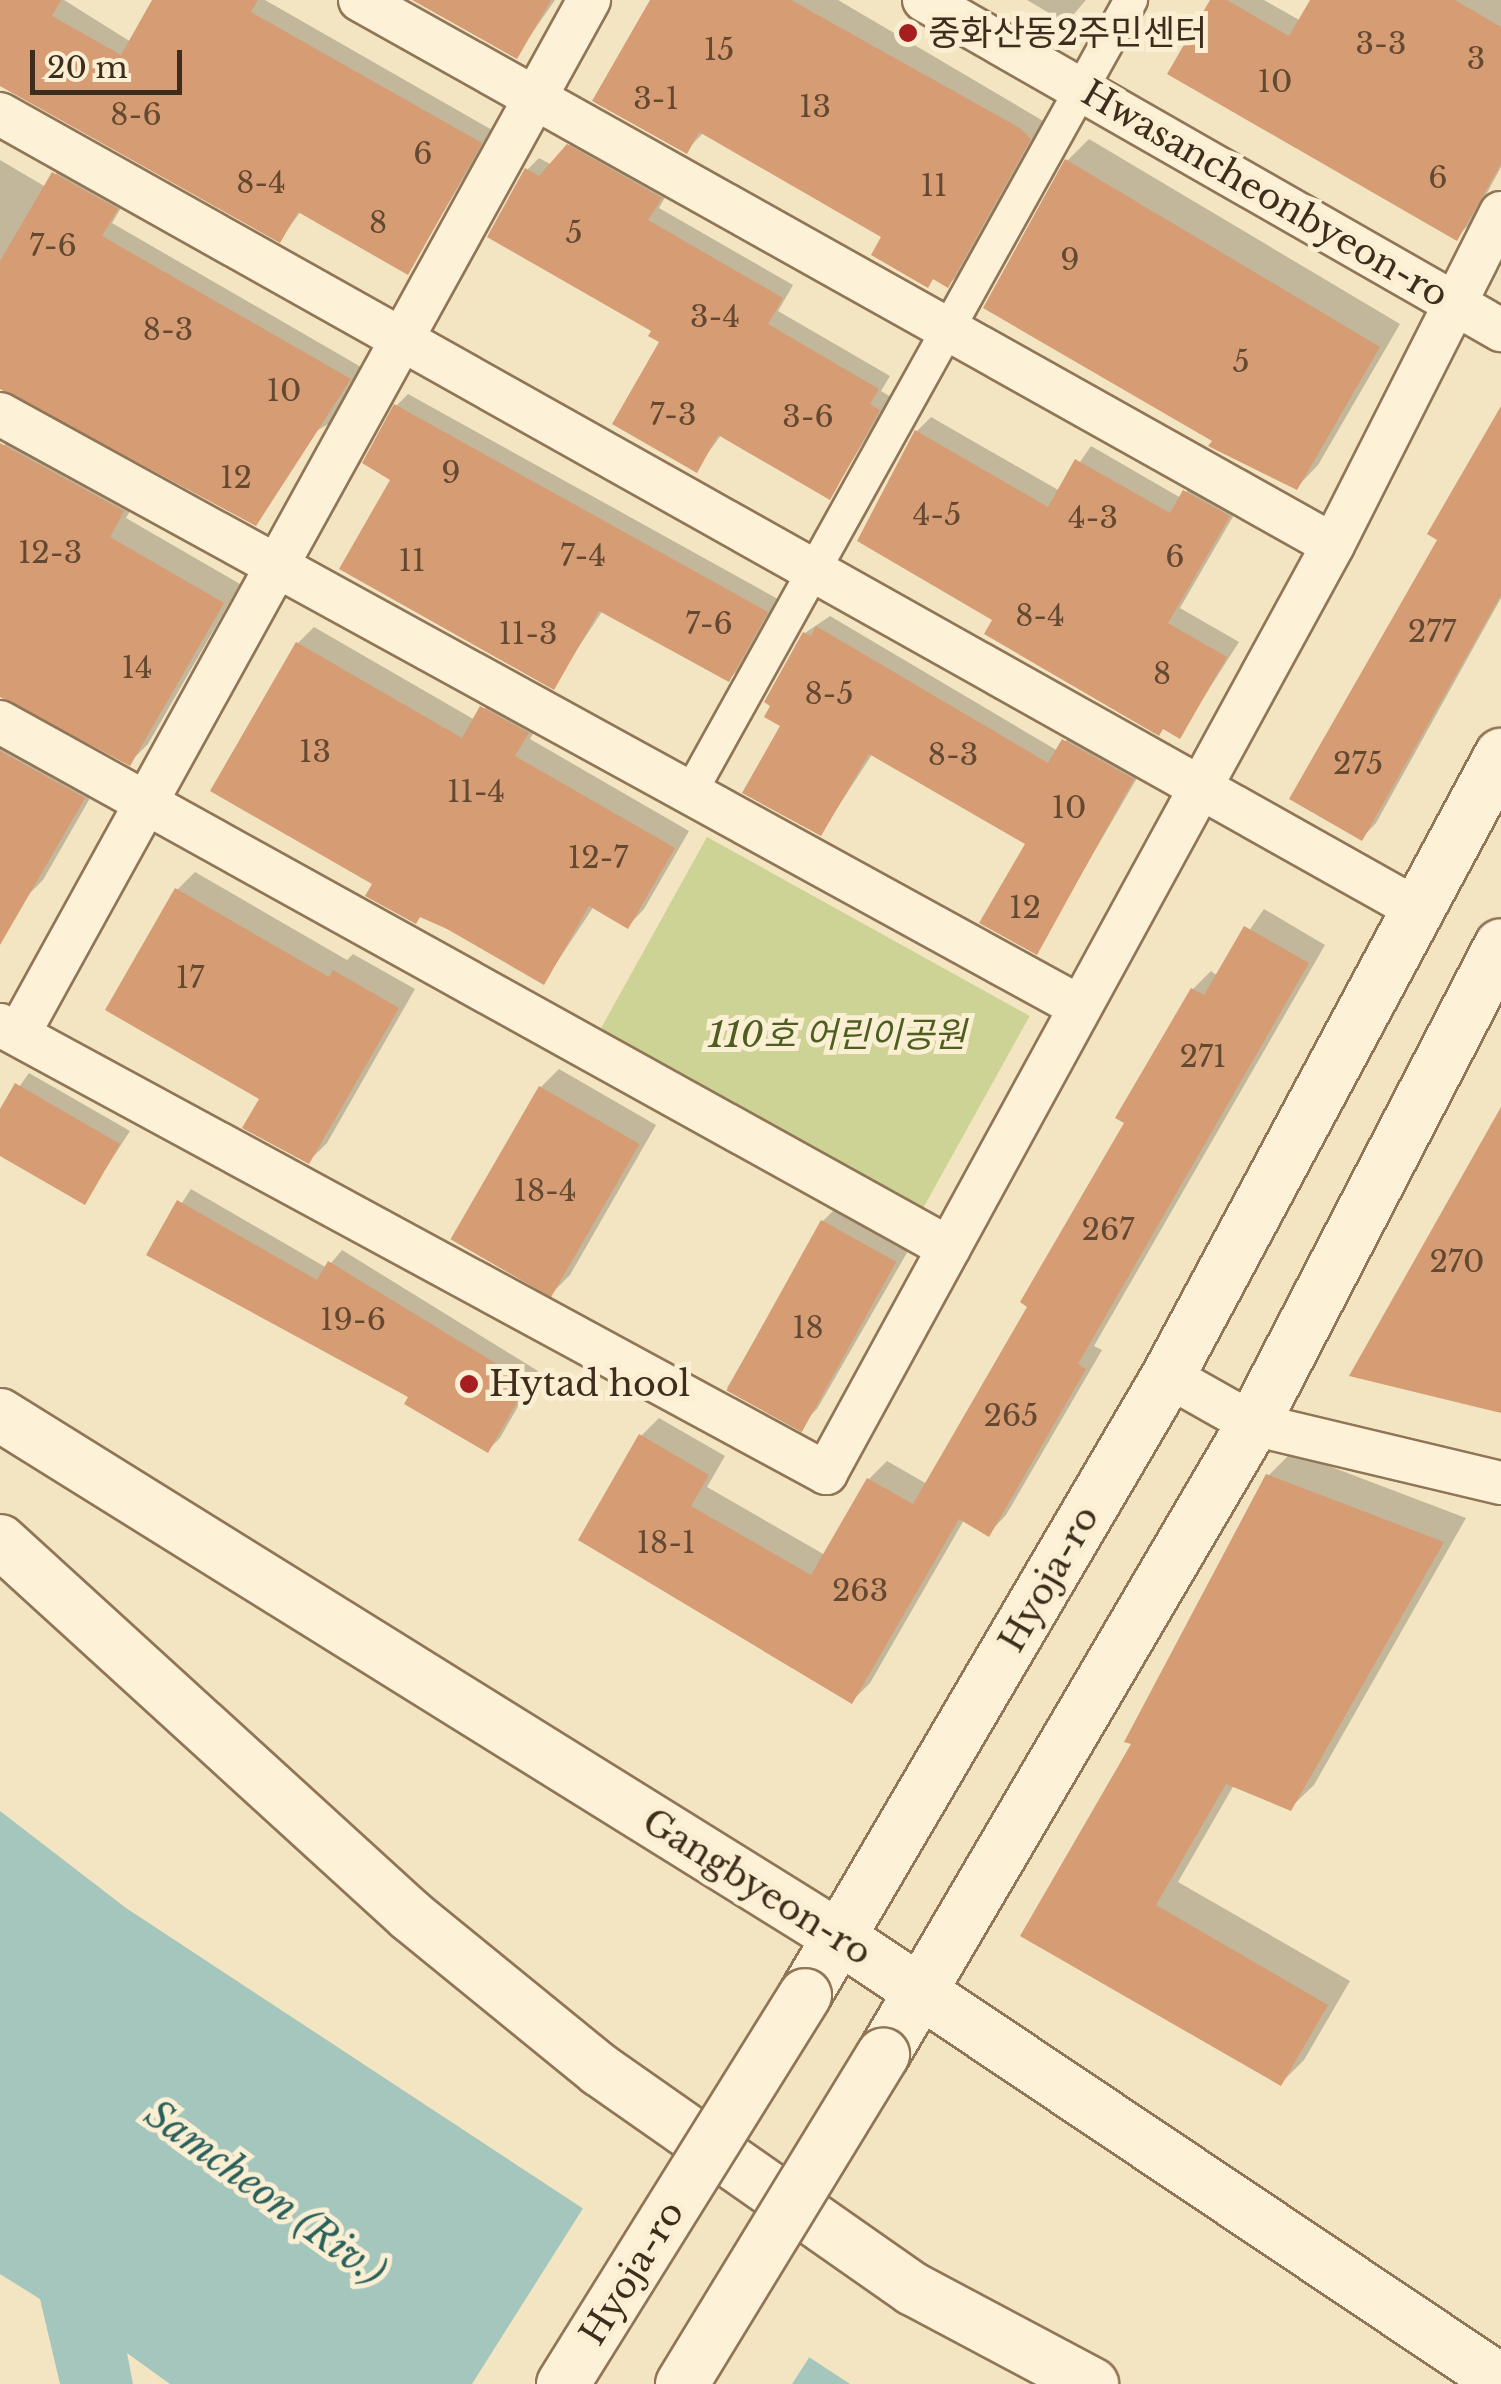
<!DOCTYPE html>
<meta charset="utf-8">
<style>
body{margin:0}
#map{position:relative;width:1501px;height:2384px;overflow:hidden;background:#f3e5c2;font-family:"Libre Baskerville","Noto Sans KR",serif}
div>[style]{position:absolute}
.green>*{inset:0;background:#ccd394;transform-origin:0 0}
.water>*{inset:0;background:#a5c6bc}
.pier>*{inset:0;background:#f3e5c2}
.shadow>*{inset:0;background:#0003}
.building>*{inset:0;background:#d69c73;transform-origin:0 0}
.roads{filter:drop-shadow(2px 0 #907556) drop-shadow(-2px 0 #907556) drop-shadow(0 2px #907556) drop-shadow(0 -2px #907556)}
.pedestrian>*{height:32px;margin:-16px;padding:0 16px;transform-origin:16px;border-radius:16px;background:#fdf1d7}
.minor>*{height:42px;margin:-21px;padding:0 21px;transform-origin:21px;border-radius:21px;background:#fdf1d7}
.tertiary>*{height:52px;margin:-26px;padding:0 26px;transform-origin:26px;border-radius:26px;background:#fdf1d7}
.bridges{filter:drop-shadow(2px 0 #907556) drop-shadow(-2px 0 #907556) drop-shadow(0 2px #907556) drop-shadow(0 -2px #907556)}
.tertiary-bridge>*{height:52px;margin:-26px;padding:0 26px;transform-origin:26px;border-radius:26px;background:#fdf1d7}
.dots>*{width:28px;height:28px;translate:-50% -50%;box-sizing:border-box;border:5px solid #faeed3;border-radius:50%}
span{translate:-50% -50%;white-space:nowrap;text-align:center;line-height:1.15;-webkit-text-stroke:10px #faeed3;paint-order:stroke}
.number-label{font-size:30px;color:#644932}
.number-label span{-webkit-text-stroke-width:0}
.poi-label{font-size:35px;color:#3e2d1c}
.left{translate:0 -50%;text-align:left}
.street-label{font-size:35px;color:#3e2d1c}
.park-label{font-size:35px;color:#4e5d20;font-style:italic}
.water-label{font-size:38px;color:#2a605c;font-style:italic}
.scale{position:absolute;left:30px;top:50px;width:152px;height:45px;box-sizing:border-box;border:5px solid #3e2d1c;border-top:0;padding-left:12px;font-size:30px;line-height:35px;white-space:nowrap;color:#3e2d1c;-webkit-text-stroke:8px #faeed3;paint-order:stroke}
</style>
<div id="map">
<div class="green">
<div style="left:707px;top:837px;width:369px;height:222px;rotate:29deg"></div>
</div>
<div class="water">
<div style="clip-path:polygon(0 1811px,126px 1908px,850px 2384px,170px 2384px,127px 2353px,133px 2384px,60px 2384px,40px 2299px,0 2274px)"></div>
</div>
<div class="pier">
<div style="clip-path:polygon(587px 2202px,812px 2353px,792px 2384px,472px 2384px)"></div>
</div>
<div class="shadow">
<div style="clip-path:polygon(0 0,64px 0,131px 42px,155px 0,265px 0,492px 130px,408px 272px,301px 211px,280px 240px,0 83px)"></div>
<div style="clip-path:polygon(428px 0,555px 0,516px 56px)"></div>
<div style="clip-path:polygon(653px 0,838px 0,1045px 122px,964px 269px,948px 285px,935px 277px,927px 285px,884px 236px,704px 132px,686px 151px)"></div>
<div style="clip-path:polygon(1027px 0,1086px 0,1066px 23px)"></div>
<div style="clip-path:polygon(1213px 0,1264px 0,1301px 21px,1313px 0,1501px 0,1501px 167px,1470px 224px,1456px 237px)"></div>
<div style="clip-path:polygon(581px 134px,672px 185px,659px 208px,793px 285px,778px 311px,890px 376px,881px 391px,891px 397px,830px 497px,722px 434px,696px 469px,662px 341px,527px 170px,539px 158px,550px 164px)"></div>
<div style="clip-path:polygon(1089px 139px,1400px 324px,1318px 465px,1297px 487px,1212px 446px,1215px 440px,1067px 161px)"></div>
<div style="clip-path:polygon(0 160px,46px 187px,66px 161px,128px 196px,112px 223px,361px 367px,330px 423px,313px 433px,255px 523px,0 387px)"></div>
<div style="clip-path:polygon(408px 394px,778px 599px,741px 667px,729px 679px,603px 610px,553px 686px,394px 479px,396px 406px)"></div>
<div style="clip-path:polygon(1501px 411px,1501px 598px,1376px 823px,1362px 838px)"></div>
<div style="clip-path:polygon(931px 417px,1060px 491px,1091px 446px,1181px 498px,1199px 477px,1242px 501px,1180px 608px,1239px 642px,1179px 736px,996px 619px,917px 431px)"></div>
<div style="clip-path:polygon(21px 426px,141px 492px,126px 518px,240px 584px,148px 744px,130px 762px,12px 697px,0 697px,0 450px)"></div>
<div style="clip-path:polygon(830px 616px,1058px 751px,1076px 728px,1144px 766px,1036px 952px,1028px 843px,873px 753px,821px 833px,783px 725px,805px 633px)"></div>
<div style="clip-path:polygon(314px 627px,475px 720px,498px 692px,543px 716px,530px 739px,689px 831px,644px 909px,628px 926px,594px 906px,544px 982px,448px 926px,422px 915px,416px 921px,376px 883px,298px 643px)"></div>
<div style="clip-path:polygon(0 717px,101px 779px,43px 880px,25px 898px,0 884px)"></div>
<div style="clip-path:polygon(195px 872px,347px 960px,353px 954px,415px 989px,327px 1143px,309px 1161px,177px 890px)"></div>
<div style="clip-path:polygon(1264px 909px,1325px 945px,1094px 1346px,1102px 1350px,1006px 1515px,988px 1534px,964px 1520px,870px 1683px,852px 1701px,581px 1539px,641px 1436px,659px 1418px,725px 1456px,707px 1487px,825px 1555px,869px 1479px,887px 1461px,927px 1484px,1031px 1306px,1193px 989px,1211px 971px,1218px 976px)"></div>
<div style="clip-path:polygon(559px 1069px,656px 1125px,570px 1275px,552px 1293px,541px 1087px)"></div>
<div style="clip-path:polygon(29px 1073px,130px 1131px,84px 1202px,0 1153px,0 1114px)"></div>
<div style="clip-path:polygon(191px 1189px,327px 1268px,342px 1250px,538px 1371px,500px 1438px,488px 1450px,412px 1396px,149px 1254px)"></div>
<div style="clip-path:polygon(841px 1203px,912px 1244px,817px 1409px,799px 1427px,727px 1388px,823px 1221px)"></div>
<div style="clip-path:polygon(1292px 1452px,1466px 1518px,1314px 1785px,1290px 1808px,1234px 1785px,1178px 1882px,1350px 1981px,1304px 2060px,1281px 2083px,1024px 1935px,1134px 1743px,1268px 1476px)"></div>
</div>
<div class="building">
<div style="clip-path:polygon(0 0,61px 0,52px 16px,121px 55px,152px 0,258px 0,251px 12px,482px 143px,408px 275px,298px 212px,280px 243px,0 86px)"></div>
<div style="clip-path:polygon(412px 0,551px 0,517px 59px)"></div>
<div style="clip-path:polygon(650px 0,791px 0,1020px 128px,1031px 139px,948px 288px,933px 279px,928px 288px,871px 255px,881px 237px,699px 132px,687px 154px,592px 101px)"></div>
<div style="clip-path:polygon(1210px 0,1227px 0,1289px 36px,1310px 0,1455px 0,1501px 27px,1501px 164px,1457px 241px,1167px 74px)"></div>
<div style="clip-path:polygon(567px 144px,662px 198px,648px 220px,783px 298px,768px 324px,879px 389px,870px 404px,880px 410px,830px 500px,718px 435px,697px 473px,612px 424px,659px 342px,648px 336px,651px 331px,487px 237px,525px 168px,539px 176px)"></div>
<div style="clip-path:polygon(1065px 159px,1380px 347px,1297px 490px,1208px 446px,1212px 441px,983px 308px)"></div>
<div style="clip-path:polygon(52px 172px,118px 209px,102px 236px,351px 379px,256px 526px,0 389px,0 261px)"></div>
<div style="clip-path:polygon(394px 404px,768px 612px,729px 682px,599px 611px,554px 690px,339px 569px,390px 480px,362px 463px)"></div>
<div style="clip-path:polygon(1501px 406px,1501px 595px,1362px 841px,1289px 799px,1437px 540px,1427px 534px)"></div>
<div style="clip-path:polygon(915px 430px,1048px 507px,1075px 459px,1170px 513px,1183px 490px,1230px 516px,1168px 623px,1227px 657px,1180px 739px,1163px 729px,1159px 736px,984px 634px,992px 620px,857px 541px)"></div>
<div style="clip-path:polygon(0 443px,124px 511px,110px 537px,224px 603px,130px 766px,0 697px)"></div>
<div style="clip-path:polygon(816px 626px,1048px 763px,1062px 739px,1134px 779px,1037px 955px,979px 923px,1025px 844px,869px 754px,821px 836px,742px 793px,780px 726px,764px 717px,770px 706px,764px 702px,803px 632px,811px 636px)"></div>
<div style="clip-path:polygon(296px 642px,462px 738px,480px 706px,529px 733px,515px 756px,675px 848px,628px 929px,589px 906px,544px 985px,447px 929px,420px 917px,416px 924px,365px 896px,372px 884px,210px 791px)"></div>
<div style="clip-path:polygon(0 751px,85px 798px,0 945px)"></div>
<div style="clip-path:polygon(175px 888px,329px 977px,333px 970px,399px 1008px,309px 1164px,242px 1128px,259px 1099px,105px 1010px)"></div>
<div style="clip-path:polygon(1244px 926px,1309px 963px,1078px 1364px,1086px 1369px,989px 1537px,959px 1519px,852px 1704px,578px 1540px,639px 1434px,709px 1475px,691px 1506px,811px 1575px,867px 1478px,913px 1504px,1027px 1307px,1020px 1302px,1124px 1123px,1115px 1118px,1191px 988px,1204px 995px)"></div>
<div style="clip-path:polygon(15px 1083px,120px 1144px,85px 1205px,0 1156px,0 1109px)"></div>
<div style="left:539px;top:1086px;width:116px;height:177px;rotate:30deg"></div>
<div style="clip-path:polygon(1501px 1107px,1501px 1413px,1349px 1376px)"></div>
<div style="clip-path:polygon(177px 1200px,317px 1280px,328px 1261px,528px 1383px,488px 1453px,404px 1404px,408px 1397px,146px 1255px)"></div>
<div style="left:821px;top:1220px;width:86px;height:195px;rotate:29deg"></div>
<div style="clip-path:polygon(1266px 1474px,1444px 1542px,1291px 1811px,1226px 1784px,1156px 1905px,1328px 2005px,1281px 2086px,1020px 1936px,1131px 1744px,1124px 1742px)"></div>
</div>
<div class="roads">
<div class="pedestrian">
<div style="left:689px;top:795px;width:910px;rotate:-60.93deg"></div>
</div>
<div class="minor">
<div style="left:360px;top:0;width:1115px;rotate:29.25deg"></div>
<div style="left:924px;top:0;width:665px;rotate:29.77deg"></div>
<div style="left:0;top:114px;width:1628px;rotate:29.3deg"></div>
<div style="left:0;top:414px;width:1232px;rotate:28.77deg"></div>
<div style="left:0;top:722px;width:1085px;rotate:29deg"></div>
<div style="left:0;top:1025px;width:940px;rotate:28.47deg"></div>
<div style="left:826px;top:1473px;width:1057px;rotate:-61.35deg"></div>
<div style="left:1333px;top:545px;width:372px;rotate:-63.2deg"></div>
<div style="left:19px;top:1033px;width:1180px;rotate:-61.11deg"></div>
<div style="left:1168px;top:1376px;width:98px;rotate:29.5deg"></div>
<div style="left:1253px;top:1424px;width:255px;rotate:13.4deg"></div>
</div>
<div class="tertiary">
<div style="left:0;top:1415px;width:988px;rotate:31.89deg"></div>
<div style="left:839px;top:1937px;width:797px;rotate:33.85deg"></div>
<div style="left:0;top:1541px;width:556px;rotate:42.38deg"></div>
<div style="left:411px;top:1916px;width:244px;rotate:39.2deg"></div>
<div style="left:600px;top:2070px;width:382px;rotate:35deg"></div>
<div style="left:913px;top:2289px;width:203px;rotate:28deg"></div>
<div style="left:805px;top:1995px;width:718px;rotate:-59.61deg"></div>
<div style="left:1168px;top:1376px;width:705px;rotate:-61.8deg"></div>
<div style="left:883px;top:2055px;width:731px;rotate:-59.61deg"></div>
<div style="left:1253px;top:1424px;width:539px;rotate:-62.63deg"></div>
</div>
</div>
<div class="bridges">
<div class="tertiary-bridge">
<div style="left:563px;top:2384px;width:458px;rotate:-58.1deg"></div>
<div style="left:682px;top:2384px;width:386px;rotate:-58.6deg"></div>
</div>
</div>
<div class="dots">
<div style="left:908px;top:33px;background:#a71e20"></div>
<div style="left:469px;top:1384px;background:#a71e20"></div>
</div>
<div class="number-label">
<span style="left:1381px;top:44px">3-3</span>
<span style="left:719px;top:50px">15</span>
<span style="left:1476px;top:59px">3</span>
<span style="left:1275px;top:82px">10</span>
<span style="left:656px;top:99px">3-1</span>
<span style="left:815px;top:107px">13</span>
<span style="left:136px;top:115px">8-6</span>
<span style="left:423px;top:154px">6</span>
<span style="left:1438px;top:178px">6</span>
<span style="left:261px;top:183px">8-4</span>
<span style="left:934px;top:186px">11</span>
<span style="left:378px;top:223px">8</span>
<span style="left:574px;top:233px">5</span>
<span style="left:53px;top:246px">7-6</span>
<span style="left:1070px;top:260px">9</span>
<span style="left:715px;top:317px">3-4</span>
<span style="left:168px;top:330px">8-3</span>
<span style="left:1241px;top:362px">5</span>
<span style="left:284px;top:391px">10</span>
<span style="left:673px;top:415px">7-3</span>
<span style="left:808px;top:417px">3-6</span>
<span style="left:451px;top:473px">9</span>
<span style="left:236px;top:478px">12</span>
<span style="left:937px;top:515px">4-5</span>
<span style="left:1093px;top:518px">4-3</span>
<span style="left:50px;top:553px">12-3</span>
<span style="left:583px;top:556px">7-4</span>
<span style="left:1175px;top:557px">6</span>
<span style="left:412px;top:561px">11</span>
<span style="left:1040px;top:616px">8-4</span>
<span style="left:709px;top:624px">7-6</span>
<span style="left:1432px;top:632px">277</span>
<span style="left:528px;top:634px">11-3</span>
<span style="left:137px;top:668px">14</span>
<span style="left:1162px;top:674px">8</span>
<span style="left:829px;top:694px">8-5</span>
<span style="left:315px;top:752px">13</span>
<span style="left:953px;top:755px">8-3</span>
<span style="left:1358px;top:764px">275</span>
<span style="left:476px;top:792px">11-4</span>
<span style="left:1069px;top:808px">10</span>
<span style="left:598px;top:858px">12-7</span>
<span style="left:1025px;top:908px">12</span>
<span style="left:190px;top:978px">17</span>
<span style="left:1203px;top:1057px">271</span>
<span style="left:545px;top:1191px">18-4</span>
<span style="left:1108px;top:1230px">267</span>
<span style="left:1457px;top:1262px">270</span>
<span style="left:353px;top:1320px">19-6</span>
<span style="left:808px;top:1328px">18</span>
<span style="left:1011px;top:1416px">265</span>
<span style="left:666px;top:1543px">18-1</span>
<span style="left:860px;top:1591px">263</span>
</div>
<div class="poi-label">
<span class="left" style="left:928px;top:33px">중화산동2주민센터</span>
<span class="left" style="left:489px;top:1384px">Hytad hool</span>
</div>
<div class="street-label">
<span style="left:1265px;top:194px;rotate:30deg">Hwasancheonbyeon-ro</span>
<span style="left:1049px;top:1579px;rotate:-60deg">Hyoja-ro</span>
<span style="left:757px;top:1887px;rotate:32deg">Gangbyeon-ro</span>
<span style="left:632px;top:2273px;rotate:-58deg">Hyoja-ro</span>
</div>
<div class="park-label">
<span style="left:837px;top:1035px">110호 어린이공원</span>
</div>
<div class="water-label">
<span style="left:265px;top:2193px;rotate:36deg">Samcheon (Riv.)</span>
</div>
<div class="scale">20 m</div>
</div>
